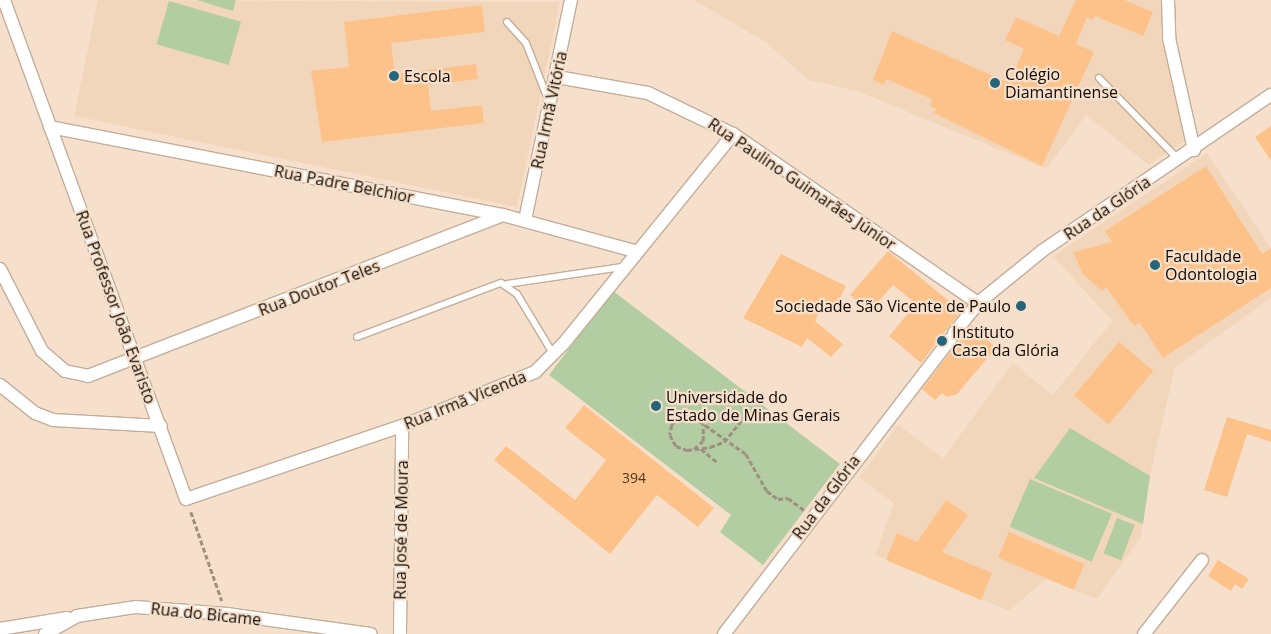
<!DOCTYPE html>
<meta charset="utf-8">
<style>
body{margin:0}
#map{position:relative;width:1271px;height:634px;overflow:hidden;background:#f7e0cb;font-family:"Open Sans",sans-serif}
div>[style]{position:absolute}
.built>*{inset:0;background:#f2d6bb}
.green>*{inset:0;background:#b3cda2;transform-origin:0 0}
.building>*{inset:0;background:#fdc289;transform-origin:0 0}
.path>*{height:2.5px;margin-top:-1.25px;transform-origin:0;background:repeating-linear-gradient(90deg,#a08f80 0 5px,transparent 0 7.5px)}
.roads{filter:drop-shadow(1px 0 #c3ad99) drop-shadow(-1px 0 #c3ad99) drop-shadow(0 1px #c3ad99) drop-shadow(0 -1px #c3ad99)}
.lane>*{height:6px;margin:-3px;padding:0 3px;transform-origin:3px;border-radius:3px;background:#fff}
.street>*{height:12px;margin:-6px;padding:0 6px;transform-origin:6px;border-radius:6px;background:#fff}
.dots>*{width:14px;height:14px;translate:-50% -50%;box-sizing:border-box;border:2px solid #f7e0cb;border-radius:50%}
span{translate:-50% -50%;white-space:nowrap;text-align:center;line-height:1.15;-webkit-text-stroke:4.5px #f7e0cb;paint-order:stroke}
.number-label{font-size:14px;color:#4c3825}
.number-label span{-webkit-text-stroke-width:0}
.poi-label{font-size:16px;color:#110a04}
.left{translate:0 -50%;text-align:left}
.right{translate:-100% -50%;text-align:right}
.street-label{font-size:16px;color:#110a04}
</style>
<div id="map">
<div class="built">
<div style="clip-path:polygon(98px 0,560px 2px,517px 207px,74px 116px)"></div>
<div style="clip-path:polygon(694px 0,1162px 0,1163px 42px,1186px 140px,1149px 165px,1086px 115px,1046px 169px,857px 91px,808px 80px,767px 43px)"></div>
<div style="clip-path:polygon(1207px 153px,1271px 248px,1271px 298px,1175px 367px,1150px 476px,1141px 537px,1097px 599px,1046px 579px,1009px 611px,875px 555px,894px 503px,859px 478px,898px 425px,943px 458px,1013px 363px,1053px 395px,1112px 321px,1053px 256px)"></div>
</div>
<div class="green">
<div style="clip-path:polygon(197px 0,236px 0,233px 11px)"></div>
<div style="left:169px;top:1px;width:75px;height:45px;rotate:16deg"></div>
<div style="clip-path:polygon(613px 291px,840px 464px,763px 565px,720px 532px,731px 515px,549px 375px)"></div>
<div style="clip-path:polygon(1070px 428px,1150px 476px,1143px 524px,1034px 478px)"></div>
<div style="left:1030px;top:479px;width:89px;height:52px;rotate:23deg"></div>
<div style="left:1117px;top:518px;width:19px;height:38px;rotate:21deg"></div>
</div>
<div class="building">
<div style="clip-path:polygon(1076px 0,1124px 0,1153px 12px,1143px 36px,1095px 16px,1093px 20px,1087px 17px,1076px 44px,1094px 52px,1042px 166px,934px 113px,936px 109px,930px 106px,932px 99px,886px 79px,884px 85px,873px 80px,892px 31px,1009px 83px,1024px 49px,1005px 40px,1016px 17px,1059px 36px)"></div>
<div style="clip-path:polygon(482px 5px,485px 32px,391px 43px,395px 74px,476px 64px,478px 79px,428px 85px,431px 111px,482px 105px,484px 123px,322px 142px,311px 71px,349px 67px,344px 22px)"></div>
<div style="clip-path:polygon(1271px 126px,1271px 161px,1255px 137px)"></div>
<div style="clip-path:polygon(1206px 166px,1262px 254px,1271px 248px,1271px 288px,1163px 358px,1140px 323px,1134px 326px,1106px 287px,1102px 291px,1083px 274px,1073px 252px,1112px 242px,1105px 231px)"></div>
<div style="clip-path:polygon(888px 251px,961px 311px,921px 363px,889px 336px,916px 304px,893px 285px,870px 311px,850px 295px)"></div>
<div style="clip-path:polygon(781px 254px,846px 286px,836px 306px,824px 301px,815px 321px,843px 344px,831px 357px,807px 338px,802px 347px,743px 318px)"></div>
<div style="clip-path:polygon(971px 325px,996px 348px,957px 394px,947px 397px,942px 393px,935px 400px,922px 389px)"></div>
<div style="left:1119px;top:342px;width:45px;height:70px;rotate:40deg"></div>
<div style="clip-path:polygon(584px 405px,714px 508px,698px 527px,657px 495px,610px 554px,494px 460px,506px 446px,575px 500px,606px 460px,565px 428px)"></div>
<div style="clip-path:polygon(1227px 417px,1271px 430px,1271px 442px,1247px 434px,1227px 497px,1204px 490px)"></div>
<div style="clip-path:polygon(946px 500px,968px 515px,942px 552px,992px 573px,981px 600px,886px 560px,897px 533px,917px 542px)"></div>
<div style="left:1009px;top:532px;width:82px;height:28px;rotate:23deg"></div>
<div style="clip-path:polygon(1218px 560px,1249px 579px,1242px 589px,1235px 584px,1231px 591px,1208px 576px)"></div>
</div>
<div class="path">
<div style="left:705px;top:425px;width:50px;rotate:35.3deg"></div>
<div style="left:746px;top:454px;width:43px;rotate:60.4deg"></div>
<div style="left:767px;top:491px;width:14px;rotate:36deg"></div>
<div style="left:778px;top:499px;width:10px;rotate:-6deg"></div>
<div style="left:788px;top:498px;width:20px;rotate:37deg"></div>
<div style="left:694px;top:449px;width:12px;rotate:-42deg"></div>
<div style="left:703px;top:441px;width:17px;rotate:-90deg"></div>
<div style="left:703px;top:424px;width:16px;rotate:-145deg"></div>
<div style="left:690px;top:415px;width:11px;rotate:170deg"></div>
<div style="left:679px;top:417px;width:11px;rotate:131deg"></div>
<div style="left:672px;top:425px;width:10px;rotate:101deg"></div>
<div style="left:670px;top:435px;width:13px;rotate:61deg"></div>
<div style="left:676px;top:446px;width:12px;rotate:20deg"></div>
<div style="left:687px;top:450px;width:23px;rotate:-7deg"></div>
<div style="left:710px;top:447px;width:15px;rotate:-20deg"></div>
<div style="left:724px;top:442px;width:33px;rotate:-51deg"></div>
<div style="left:701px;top:449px;width:21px;rotate:39deg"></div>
<div style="left:191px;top:512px;width:94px;rotate:70.8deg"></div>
</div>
<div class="roads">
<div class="lane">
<div style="left:507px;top:22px;width:28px;rotate:48deg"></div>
<div style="left:526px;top:43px;width:60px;rotate:68.6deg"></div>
<div style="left:1099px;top:78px;width:113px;rotate:45.7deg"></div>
<div style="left:507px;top:284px;width:116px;rotate:-8.4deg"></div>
<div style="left:357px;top:337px;width:154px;rotate:-20.6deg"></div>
<div style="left:501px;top:283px;width:19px;rotate:35deg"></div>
<div style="left:517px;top:294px;width:71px;rotate:58.8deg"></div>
</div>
<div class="street">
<div style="left:4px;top:0;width:531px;rotate:69.96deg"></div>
<div style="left:186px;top:499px;width:228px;rotate:-18.7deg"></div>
<div style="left:402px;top:426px;width:144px;rotate:-22.1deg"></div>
<div style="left:535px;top:372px;width:41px;rotate:-45deg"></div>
<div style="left:564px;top:343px;width:269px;rotate:-51deg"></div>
<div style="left:1168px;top:0;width:38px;rotate:88deg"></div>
<div style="left:1169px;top:38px;width:115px;rotate:77.4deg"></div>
<div style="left:557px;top:77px;width:92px;rotate:10deg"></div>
<div style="left:648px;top:93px;width:94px;rotate:25.8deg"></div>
<div style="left:733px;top:134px;width:298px;rotate:34.6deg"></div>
<div style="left:50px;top:127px;width:461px;rotate:11deg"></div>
<div style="left:503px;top:215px;width:137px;rotate:15.3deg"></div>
<div style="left:525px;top:220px;width:225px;rotate:-78.2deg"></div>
<div style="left:0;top:269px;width:92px;rotate:62.9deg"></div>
<div style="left:42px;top:351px;width:30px;rotate:41deg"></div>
<div style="left:65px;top:371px;width:24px;rotate:12deg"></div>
<div style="left:88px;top:376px;width:445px;rotate:-21.2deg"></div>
<div style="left:954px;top:333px;width:38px;rotate:-51deg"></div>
<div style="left:978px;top:303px;width:82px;rotate:-39.1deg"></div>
<div style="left:1042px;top:251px;width:277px;rotate:-34.3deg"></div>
<div style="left:0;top:385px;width:45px;rotate:38.7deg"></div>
<div style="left:35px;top:413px;width:19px;rotate:21deg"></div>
<div style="left:53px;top:420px;width:108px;rotate:3.2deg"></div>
<div style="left:0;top:629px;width:68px;rotate:-9.3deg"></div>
<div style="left:45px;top:634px;width:37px;rotate:-29deg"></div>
<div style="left:77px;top:616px;width:60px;rotate:-8.7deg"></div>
<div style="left:136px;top:607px;width:91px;rotate:4.4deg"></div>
<div style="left:227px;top:614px;width:145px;rotate:7.9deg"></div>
<div style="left:400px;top:634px;width:208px;rotate:-89.4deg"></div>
<div style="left:724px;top:634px;width:372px;rotate:-52.5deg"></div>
<div style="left:1144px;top:634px;width:94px;rotate:-51.9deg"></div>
</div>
</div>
<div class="dots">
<div style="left:394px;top:76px;background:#246579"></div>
<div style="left:995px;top:83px;background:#246579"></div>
<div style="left:1155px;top:265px;background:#246579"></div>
<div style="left:1021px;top:306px;background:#246579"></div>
<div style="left:942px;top:341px;background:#246579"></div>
<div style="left:656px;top:406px;background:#246579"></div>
</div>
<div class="number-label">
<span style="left:634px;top:478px">394</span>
</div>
<div class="poi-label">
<span class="left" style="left:1005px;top:83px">Colégio<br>Diamantinense</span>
<span class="left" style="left:404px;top:76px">Escola</span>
<span class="left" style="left:1165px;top:265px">Faculdade<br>Odontologia</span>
<span class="right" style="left:1011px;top:306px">Sociedade São Vicente de Paulo</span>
<span class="left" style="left:952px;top:341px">Instituto<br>Casa da Glória</span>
<span class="left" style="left:666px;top:406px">Universidade do<br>Estado de Minas Gerais</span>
</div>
<div class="street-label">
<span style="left:549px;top:110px;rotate:-78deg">Rua Irmã Vitória</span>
<span style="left:344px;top:184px;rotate:11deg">Rua Padre Belchior</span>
<span style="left:802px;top:184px;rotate:34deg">Rua Paulino Guimarães Júnior</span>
<span style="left:1107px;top:208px;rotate:-34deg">Rua da Glória</span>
<span style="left:319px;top:288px;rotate:-21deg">Rua Doutor Teles</span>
<span style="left:116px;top:307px;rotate:70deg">Rua Professor João Evaristo</span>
<span style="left:465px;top:400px;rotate:-22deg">Rua Irmã Vicenda</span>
<span style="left:826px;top:497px;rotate:-53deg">Rua da Glória</span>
<span style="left:401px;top:530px;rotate:-89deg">Rua José de Moura</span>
<span style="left:206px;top:614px;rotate:6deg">Rua do Bicame</span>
</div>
</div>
